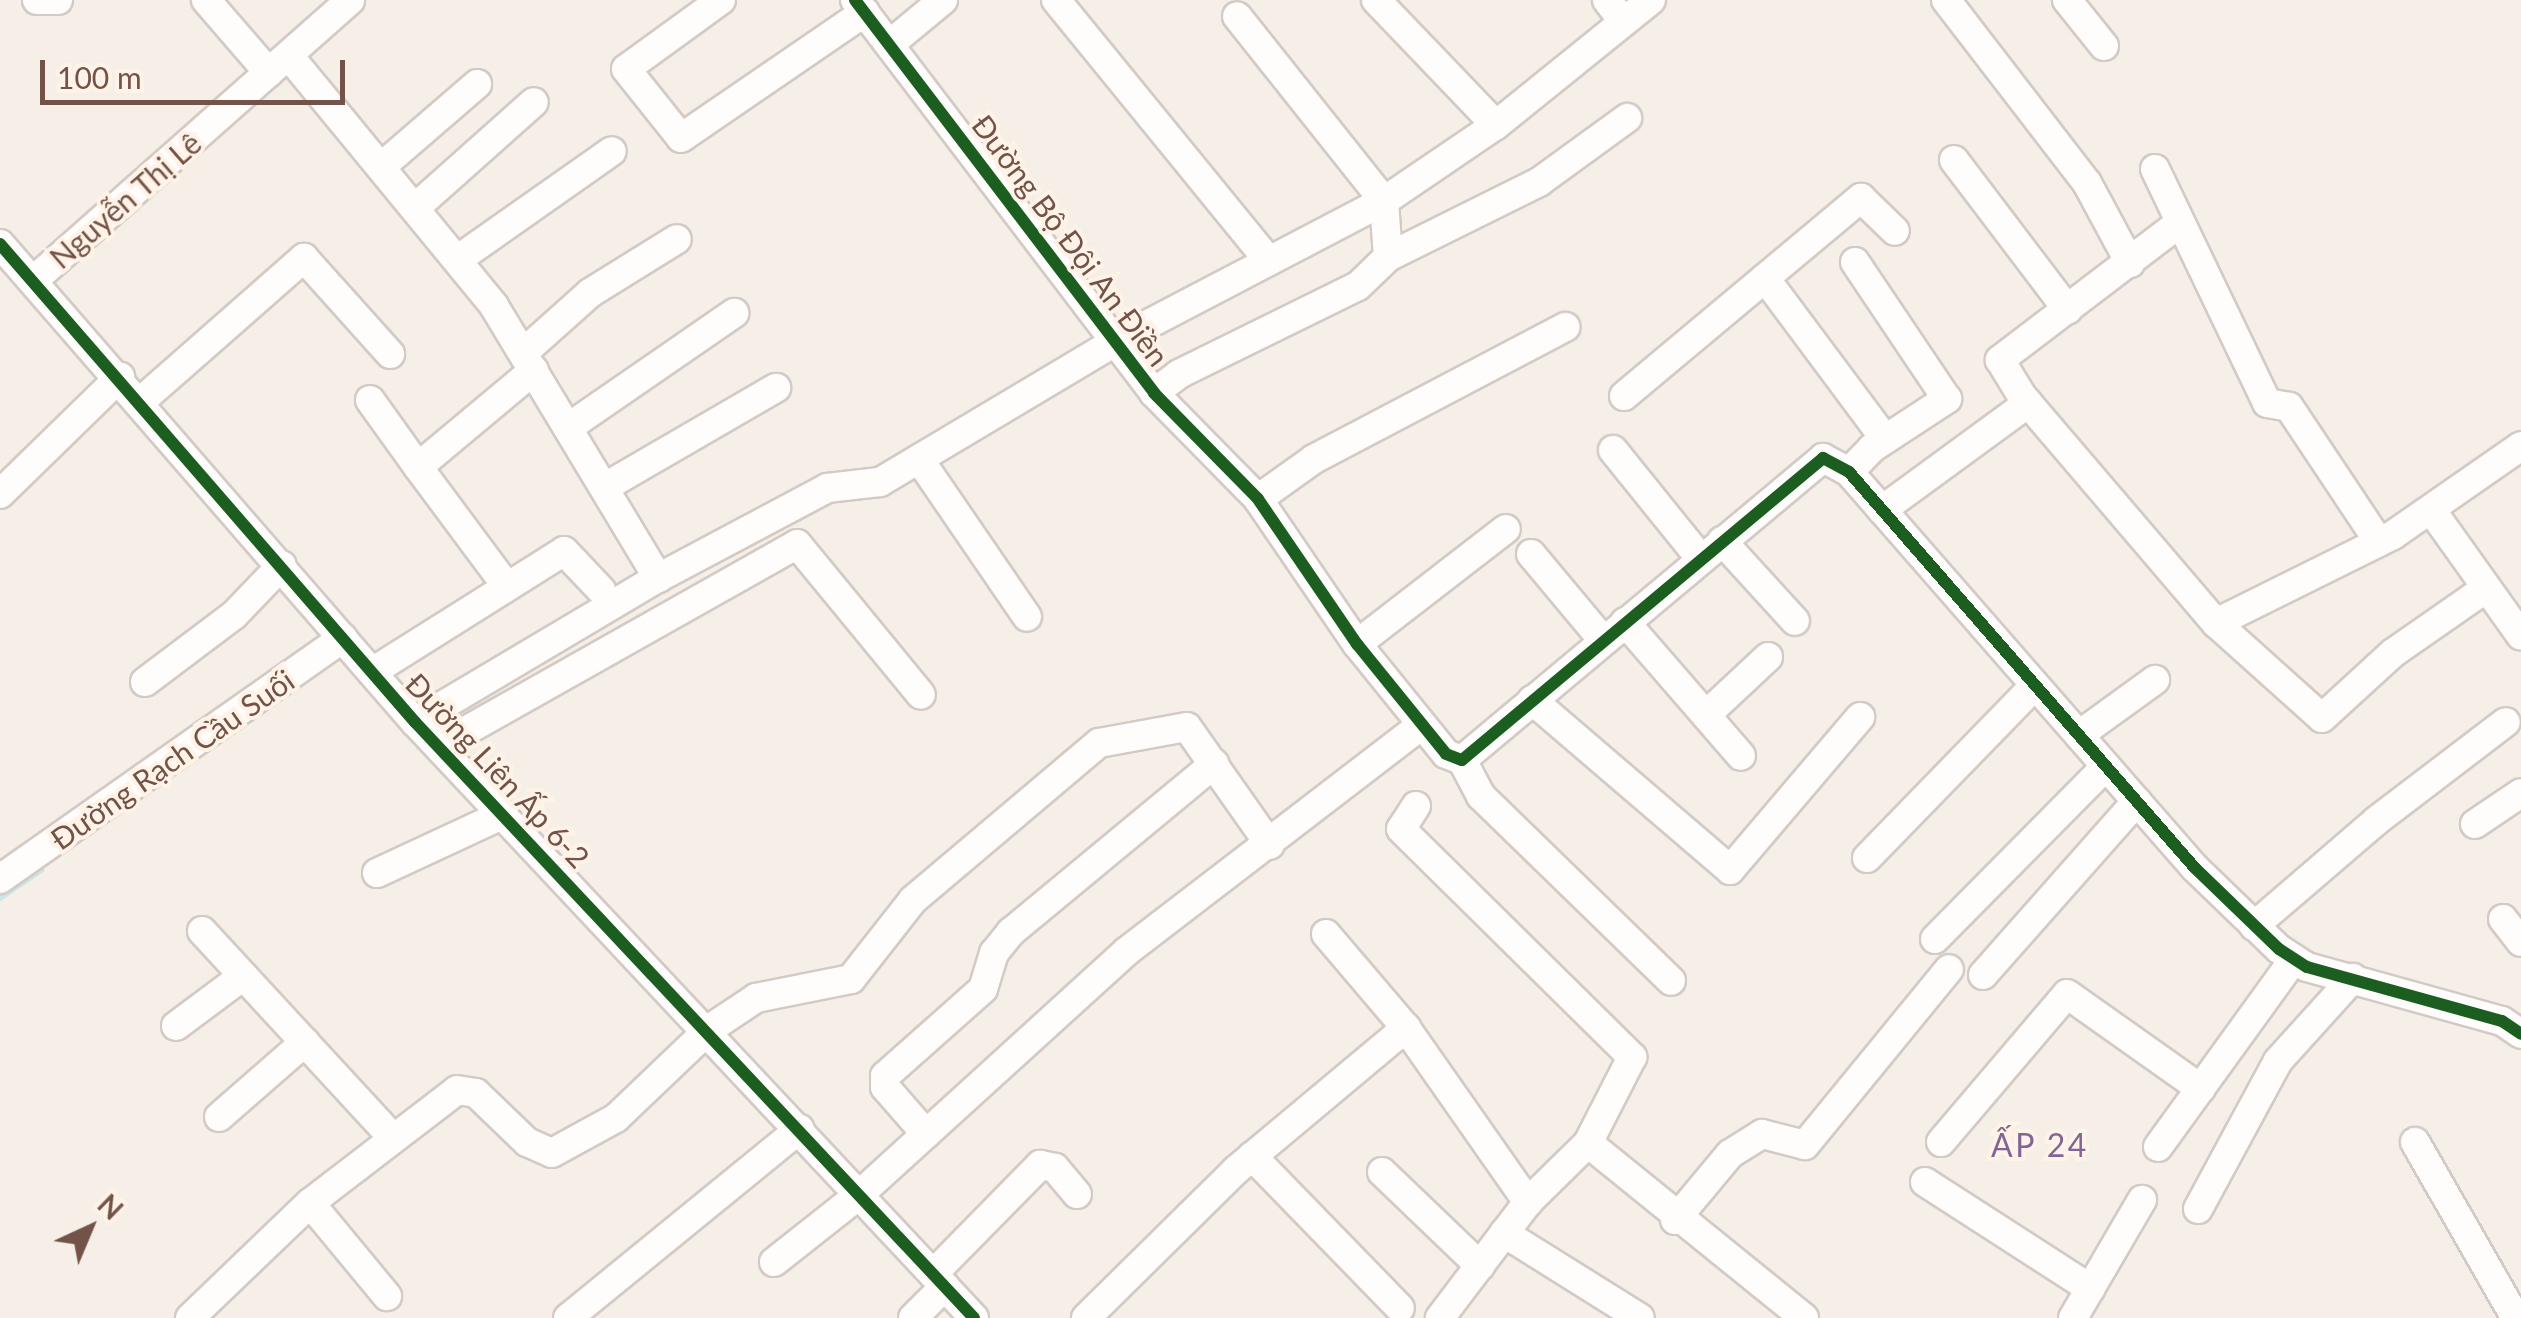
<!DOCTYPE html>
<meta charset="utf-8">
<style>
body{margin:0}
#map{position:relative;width:2521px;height:1318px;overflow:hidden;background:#f6efe8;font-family:Lato,sans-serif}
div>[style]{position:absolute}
.stream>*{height:6px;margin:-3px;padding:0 3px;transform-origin:3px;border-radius:3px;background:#cae7e6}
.roads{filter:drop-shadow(2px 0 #d4cac5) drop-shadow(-2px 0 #d4cac5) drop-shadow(0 2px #d4cac5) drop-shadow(0 -2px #d4cac5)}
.minor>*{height:28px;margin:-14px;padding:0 14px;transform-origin:14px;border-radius:14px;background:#fefdfc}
.cycleway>*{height:12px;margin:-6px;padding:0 6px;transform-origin:6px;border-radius:6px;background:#1b5e20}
span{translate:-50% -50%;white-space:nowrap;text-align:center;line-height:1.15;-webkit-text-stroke:8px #fff3e8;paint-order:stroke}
.street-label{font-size:30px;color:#735349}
.neighbourhood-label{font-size:32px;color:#806596;letter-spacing:2.5px}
.north{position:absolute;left:40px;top:1178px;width:100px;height:100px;-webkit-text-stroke:8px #fff3e8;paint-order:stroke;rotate:44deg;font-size:28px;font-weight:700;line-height:40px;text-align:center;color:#735349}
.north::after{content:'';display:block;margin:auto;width:35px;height:45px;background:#735349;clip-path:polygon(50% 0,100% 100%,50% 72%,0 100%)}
.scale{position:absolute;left:40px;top:60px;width:305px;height:45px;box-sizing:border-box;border:5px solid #735349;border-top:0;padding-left:12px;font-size:30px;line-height:35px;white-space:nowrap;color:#735349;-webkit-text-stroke:8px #fff3e8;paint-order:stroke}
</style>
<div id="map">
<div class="stream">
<div style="left:0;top:898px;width:50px;rotate:-34.3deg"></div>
</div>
<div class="roads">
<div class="minor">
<div style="left:37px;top:0;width:21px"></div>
<div style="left:206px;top:0;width:96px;rotate:49.2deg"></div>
<div style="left:721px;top:0;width:117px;rotate:144deg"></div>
<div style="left:626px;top:69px;width:88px;rotate:51.4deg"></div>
<div style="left:681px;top:138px;width:223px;rotate:-34.4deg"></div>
<div style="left:855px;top:0;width:494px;rotate:52.7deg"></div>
<div style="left:1154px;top:393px;width:148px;rotate:45.5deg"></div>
<div style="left:1258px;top:499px;width:176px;rotate:55.7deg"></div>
<div style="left:1357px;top:644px;width:141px;rotate:51deg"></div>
<div style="left:1446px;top:754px;width:17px;rotate:21deg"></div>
<div style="left:1462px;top:760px;width:471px;rotate:-39.9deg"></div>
<div style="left:1823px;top:458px;width:30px;rotate:28deg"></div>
<div style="left:1849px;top:472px;width:526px;rotate:48.86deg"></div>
<div style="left:2195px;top:868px;width:117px;rotate:44deg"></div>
<div style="left:2279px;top:949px;width:33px;rotate:33deg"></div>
<div style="left:2307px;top:967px;width:202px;rotate:15.5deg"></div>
<div style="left:2502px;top:1021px;width:23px;rotate:34deg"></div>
<div style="left:1056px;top:0;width:335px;rotate:50.8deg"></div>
<div style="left:1376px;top:0;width:173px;rotate:46.2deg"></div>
<div style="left:1607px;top:0;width:25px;rotate:53deg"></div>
<div style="left:1946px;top:0;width:231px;rotate:52.4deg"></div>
<div style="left:2087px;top:183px;width:91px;rotate:61.7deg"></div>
<div style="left:2067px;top:0;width:59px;rotate:51.2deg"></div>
<div style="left:890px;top:44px;width:69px;rotate:-39.7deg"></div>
<div style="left:289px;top:56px;width:323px;rotate:50.6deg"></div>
<div style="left:494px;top:306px;width:318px;rotate:58.9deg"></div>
<div style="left:1954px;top:160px;width:188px;rotate:52.8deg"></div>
<div style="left:381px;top:167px;width:127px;rotate:-40.8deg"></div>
<div style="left:2155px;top:169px;width:259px;rotate:64.4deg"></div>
<div style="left:2267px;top:403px;width:22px;rotate:10deg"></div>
<div style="left:2289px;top:407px;width:162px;rotate:56.3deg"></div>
<div style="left:415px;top:208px;width:159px;rotate:-41.7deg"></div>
<div style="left:2177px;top:225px;width:223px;rotate:142.7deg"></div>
<div style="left:2000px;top:360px;width:42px;rotate:58.6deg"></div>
<div style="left:2022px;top:396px;width:299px;rotate:49.5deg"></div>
<div style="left:2216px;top:623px;width:142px;rotate:41.9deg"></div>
<div style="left:2322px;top:718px;width:96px;rotate:-42.5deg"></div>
<div style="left:2393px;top:653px;width:112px;rotate:-34.8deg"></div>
<div style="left:0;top:244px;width:633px;rotate:49.04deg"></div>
<div style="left:415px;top:722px;width:817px;rotate:46.83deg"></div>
<div style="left:1388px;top:257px;width:169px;rotate:-26.4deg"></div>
<div style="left:1539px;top:182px;width:109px;rotate:-36deg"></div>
<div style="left:457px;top:260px;width:189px;rotate:-35.1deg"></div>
<div style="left:1765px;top:278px;width:201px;rotate:53.3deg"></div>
<div style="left:34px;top:280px;width:422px;rotate:-41.5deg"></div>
<div style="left:523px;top:353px;width:90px;rotate:-41.8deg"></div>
<div style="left:590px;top:293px;width:102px;rotate:-31.8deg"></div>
<div style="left:1154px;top:393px;width:31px;rotate:-37deg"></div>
<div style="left:1179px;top:374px;width:199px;rotate:-26.2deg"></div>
<div style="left:1358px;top:286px;width:42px;rotate:-44deg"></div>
<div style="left:1388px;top:257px;width:56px;rotate:-94.1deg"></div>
<div style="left:1384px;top:201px;width:236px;rotate:-128.5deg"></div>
<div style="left:1624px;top:396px;width:309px;rotate:-39.9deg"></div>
<div style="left:1861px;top:198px;width:47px;rotate:44.1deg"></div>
<div style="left:370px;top:400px;width:82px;rotate:54.4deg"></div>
<div style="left:141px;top:401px;width:217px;rotate:-41.3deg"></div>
<div style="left:304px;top:258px;width:129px;rotate:48.1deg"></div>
<div style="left:569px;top:427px;width:201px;rotate:-34.6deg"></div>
<div style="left:1613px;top:450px;width:140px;rotate:51.1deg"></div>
<div style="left:919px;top:459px;width:191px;rotate:55.6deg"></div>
<div style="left:1849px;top:472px;width:33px;rotate:-46deg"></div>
<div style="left:1872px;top:448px;width:90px;rotate:-33.2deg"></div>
<div style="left:1947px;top:399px;width:165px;rotate:-123.9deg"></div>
<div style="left:605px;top:487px;width:198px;rotate:-30.1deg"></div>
<div style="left:0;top:494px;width:168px;rotate:-44.3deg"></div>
<div style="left:1258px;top:499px;width:69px;rotate:-35.5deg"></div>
<div style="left:1314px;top:459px;width:284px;rotate:-27.7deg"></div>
<div style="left:1882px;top:510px;width:181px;rotate:-36.2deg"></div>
<div style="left:2432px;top:511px;width:153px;rotate:54.5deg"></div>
<div style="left:1722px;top:541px;width:108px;rotate:47.6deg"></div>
<div style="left:1531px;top:554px;width:112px;rotate:50.1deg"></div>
<div style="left:505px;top:584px;width:146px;rotate:-126.6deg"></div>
<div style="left:418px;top:467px;width:151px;rotate:-39.9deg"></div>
<div style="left:1625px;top:622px;width:177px;rotate:49.1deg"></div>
<div style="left:2216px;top:623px;width:198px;rotate:-26.4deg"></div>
<div style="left:2393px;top:535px;width:156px;rotate:-34.8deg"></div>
<div style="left:1357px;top:644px;width:188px;rotate:-37.7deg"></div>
<div style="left:372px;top:672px;width:227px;rotate:-32.2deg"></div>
<div style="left:564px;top:551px;width:54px;rotate:46.5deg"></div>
<div style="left:145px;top:682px;width:111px;rotate:-37deg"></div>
<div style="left:234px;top:615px;width:69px;rotate:-46.2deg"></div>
<div style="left:1532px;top:700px;width:261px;rotate:40.6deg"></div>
<div style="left:1730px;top:870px;width:201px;rotate:-49.6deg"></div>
<div style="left:1706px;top:715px;width:85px;rotate:-43.1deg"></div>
<div style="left:415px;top:722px;width:282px;rotate:-30.7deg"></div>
<div style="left:658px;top:578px;width:191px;rotate:-28deg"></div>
<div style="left:827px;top:488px;width:53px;rotate:-6.5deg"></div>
<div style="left:880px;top:482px;width:277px;rotate:-30.8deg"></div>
<div style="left:1118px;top:340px;width:300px;rotate:-27.6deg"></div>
<div style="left:1384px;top:201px;width:135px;rotate:-34.2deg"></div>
<div style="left:1496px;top:125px;width:199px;rotate:-38.9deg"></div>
<div style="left:2079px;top:735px;width:94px;rotate:-35.9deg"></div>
<div style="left:439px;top:746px;width:411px;rotate:-29.4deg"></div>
<div style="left:797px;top:544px;width:195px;rotate:50.6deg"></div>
<div style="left:1462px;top:760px;width:41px;rotate:62.2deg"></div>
<div style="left:1481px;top:796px;width:265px;rotate:44.2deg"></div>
<div style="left:1416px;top:806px;width:27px;rotate:123deg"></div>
<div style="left:1401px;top:829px;width:325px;rotate:44.6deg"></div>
<div style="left:1632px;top:1057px;width:97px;rotate:117.1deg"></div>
<div style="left:2475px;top:824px;width:55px;rotate:-34deg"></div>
<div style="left:1867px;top:858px;width:241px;rotate:-45.8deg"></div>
<div style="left:377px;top:873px;width:140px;rotate:-24.9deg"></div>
<div style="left:0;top:879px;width:419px;rotate:-35.1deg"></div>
<div style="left:2503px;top:919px;width:29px;rotate:52deg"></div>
<div style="left:2254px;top:926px;width:161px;rotate:-40.7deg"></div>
<div style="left:2376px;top:821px;width:163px;rotate:-37.3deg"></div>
<div style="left:202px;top:931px;width:282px;rotate:47.3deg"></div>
<div style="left:1326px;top:934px;width:123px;rotate:49.6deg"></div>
<div style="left:1406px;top:1028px;width:213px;rotate:55deg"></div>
<div style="left:1528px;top:1202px;width:146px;rotate:127.2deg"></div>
<div style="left:1935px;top:939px;width:243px;rotate:-45.3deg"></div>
<div style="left:1983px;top:975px;width:232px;rotate:-48.5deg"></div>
<div style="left:176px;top:1026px;width:84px;rotate:-36.7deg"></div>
<div style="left:219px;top:1117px;width:114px;rotate:-41.1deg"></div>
<div style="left:926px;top:1134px;width:62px;rotate:-131.1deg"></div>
<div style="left:885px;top:1087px;width:11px;rotate:-90deg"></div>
<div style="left:885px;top:1076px;width:131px;rotate:-41.6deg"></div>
<div style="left:983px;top:989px;width:38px;rotate:-73deg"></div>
<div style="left:994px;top:953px;width:27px;rotate:-51deg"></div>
<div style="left:1011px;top:932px;width:264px;rotate:-39.6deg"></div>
<div style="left:1941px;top:1142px;width:194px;rotate:-49.6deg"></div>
<div style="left:2067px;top:994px;width:164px;rotate:35.3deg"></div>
<div style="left:2415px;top:1142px;width:203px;rotate:60.2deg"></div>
<div style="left:2158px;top:1147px;width:232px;rotate:-54.1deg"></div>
<div style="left:1252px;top:1156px;width:212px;rotate:45.8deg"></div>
<div style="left:1382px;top:1172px;width:136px;rotate:43.8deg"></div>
<div style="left:1925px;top:1182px;width:197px;rotate:32.8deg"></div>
<div style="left:1528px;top:1202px;width:84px;rotate:-44.5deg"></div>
<div style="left:1588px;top:1143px;width:278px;rotate:39deg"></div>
<div style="left:310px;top:1203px;width:121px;rotate:50.4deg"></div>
<div style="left:2198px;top:1209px;width:168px;rotate:-61.6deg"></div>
<div style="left:2278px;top:1061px;width:112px;rotate:-47.9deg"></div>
<div style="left:1675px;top:1220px;width:86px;rotate:-50.2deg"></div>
<div style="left:1730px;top:1154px;width:38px;rotate:-32deg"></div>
<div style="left:1762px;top:1134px;width:44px;rotate:14.3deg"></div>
<div style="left:1805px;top:1145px;width:227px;rotate:-50.7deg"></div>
<div style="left:1504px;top:1233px;width:160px;rotate:32deg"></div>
<div style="left:774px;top:1262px;width:110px;rotate:-38.3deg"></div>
<div style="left:860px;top:1194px;width:361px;rotate:-42.3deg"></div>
<div style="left:1127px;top:951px;width:369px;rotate:-37.5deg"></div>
<div style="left:933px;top:1274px;width:153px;rotate:-45.5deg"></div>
<div style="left:1040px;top:1165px;width:15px;rotate:11deg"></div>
<div style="left:1055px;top:1168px;width:34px;rotate:50deg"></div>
<div style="left:190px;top:1318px;width:166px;rotate:-43.8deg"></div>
<div style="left:310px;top:1203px;width:185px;rotate:-37.5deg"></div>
<div style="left:457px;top:1090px;width:19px;rotate:9deg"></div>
<div style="left:476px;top:1093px;width:71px;rotate:43.9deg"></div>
<div style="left:527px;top:1142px;width:27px;rotate:24deg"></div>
<div style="left:552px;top:1153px;width:73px;rotate:-28.7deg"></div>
<div style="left:616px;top:1118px;width:127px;rotate:-43.7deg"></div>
<div style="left:708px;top:1030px;width:58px;rotate:-33.7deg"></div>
<div style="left:756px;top:998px;width:97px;rotate:-11.3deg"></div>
<div style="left:851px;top:979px;width:100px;rotate:-51.9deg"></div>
<div style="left:913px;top:900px;width:243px;rotate:-40.2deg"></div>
<div style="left:1099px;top:743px;width:89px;rotate:-10.3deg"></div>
<div style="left:1187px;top:727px;width:144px;rotate:54.9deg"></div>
<div style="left:568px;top:1318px;width:299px;rotate:-39.2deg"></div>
<div style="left:913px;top:1318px;width:45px;rotate:-45deg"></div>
<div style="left:1086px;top:1318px;width:211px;rotate:-44.6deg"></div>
<div style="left:1236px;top:1170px;width:222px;rotate:-39.9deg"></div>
<div style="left:2073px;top:1318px;width:137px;rotate:-59.7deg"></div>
</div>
</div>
<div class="cycleway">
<div style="left:855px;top:0;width:494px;rotate:52.7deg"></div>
<div style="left:1154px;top:393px;width:148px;rotate:45.5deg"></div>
<div style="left:1258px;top:499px;width:176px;rotate:55.7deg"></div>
<div style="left:1357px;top:644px;width:141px;rotate:51deg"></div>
<div style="left:1446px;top:754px;width:17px;rotate:21deg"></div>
<div style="left:1462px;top:760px;width:471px;rotate:-39.9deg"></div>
<div style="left:1823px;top:458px;width:30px;rotate:28deg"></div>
<div style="left:1849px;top:472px;width:526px;rotate:48.86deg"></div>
<div style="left:2195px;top:868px;width:117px;rotate:44deg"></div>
<div style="left:2279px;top:949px;width:33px;rotate:33deg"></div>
<div style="left:2307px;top:967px;width:202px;rotate:15.5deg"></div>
<div style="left:2502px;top:1021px;width:23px;rotate:34deg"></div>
<div style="left:0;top:244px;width:633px;rotate:49.04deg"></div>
<div style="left:415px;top:722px;width:817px;rotate:46.83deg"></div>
</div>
<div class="street-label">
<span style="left:125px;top:200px;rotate:-41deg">Nguyễn Thị Lê</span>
<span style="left:1071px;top:240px;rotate:53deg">Đường Bộ Đội An Điền</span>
<span style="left:172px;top:759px;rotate:-35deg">Đường Rạch Cầu Suối</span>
<span style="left:498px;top:770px;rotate:47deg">Đường Liên Ấp 6-2</span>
</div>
<div class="neighbourhood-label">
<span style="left:2040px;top:1145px">ẤP 24</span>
</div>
<div class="north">N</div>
<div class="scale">100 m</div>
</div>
